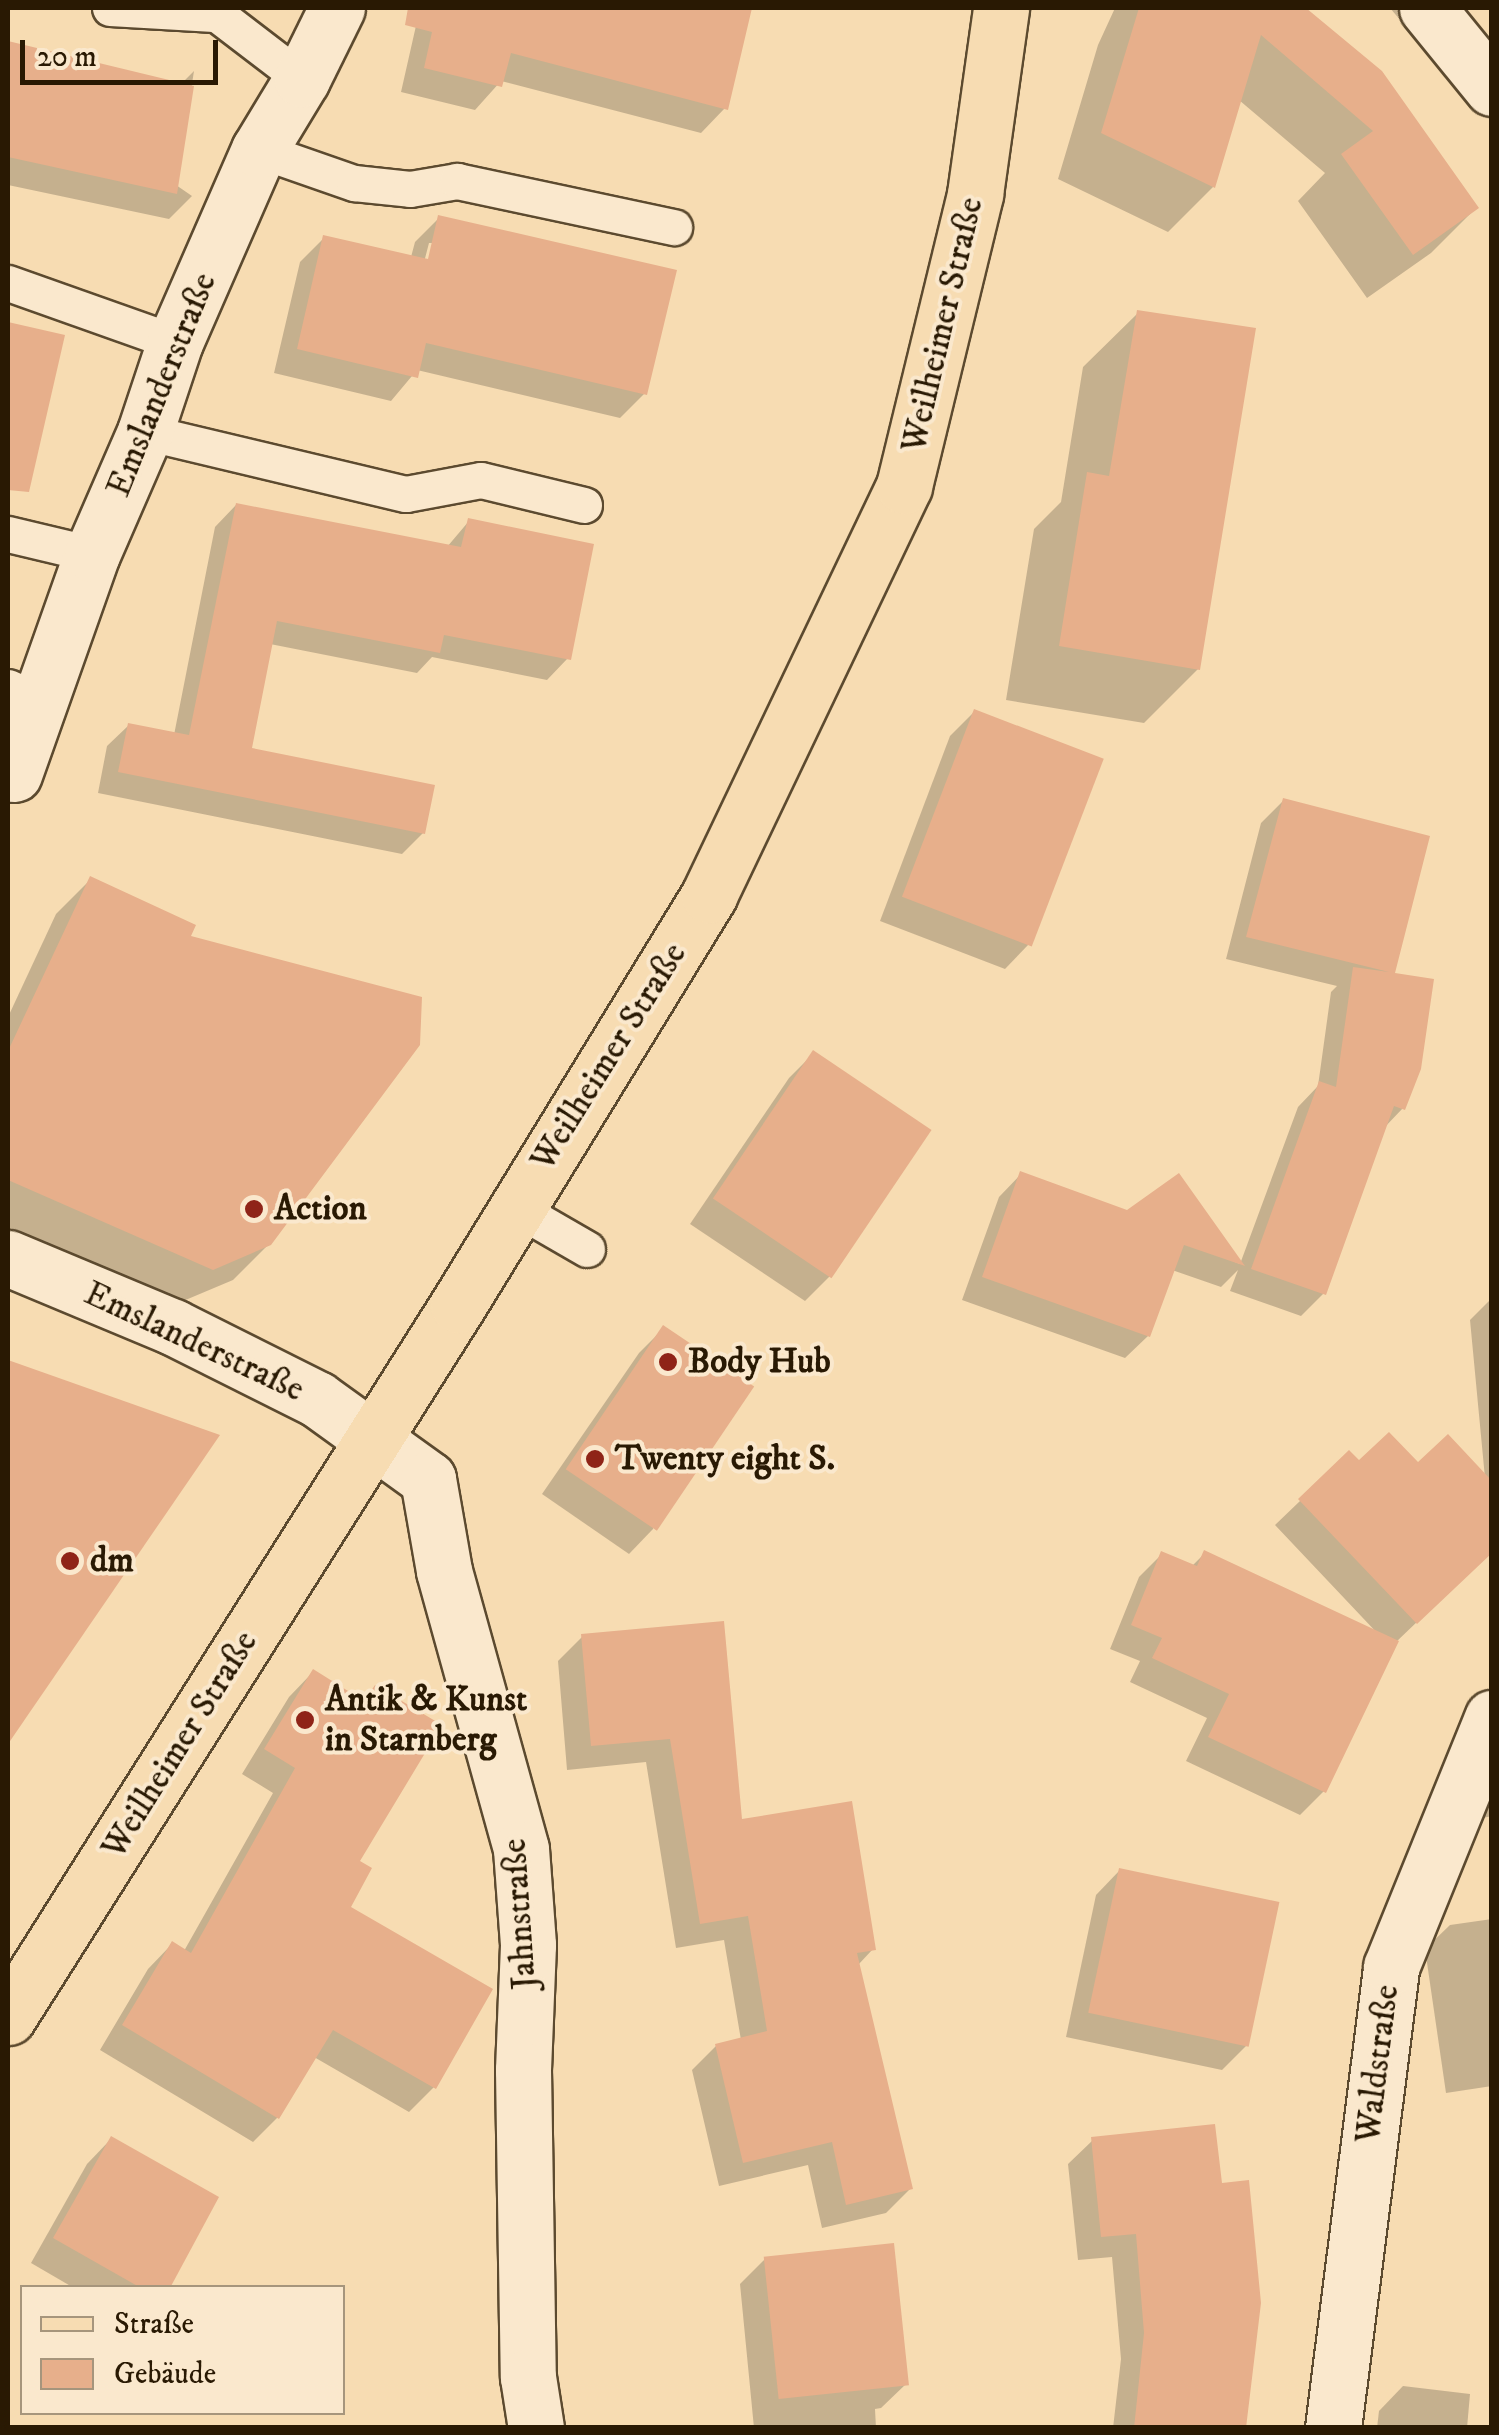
<!DOCTYPE html>
<meta charset="utf-8">
<style>
body{margin:0}
#map{position:relative;width:1499px;height:2435px;overflow:hidden;background:#f7dcb2;font-family:"IM FELL DW Pica",serif}
div>[style]{position:absolute}
.shadow>*{inset:0;background:#0003}
.building>*{inset:0;background:#e7af8b;transform-origin:0 0}
.roads{filter:drop-shadow(2px 0 #5c4a2f) drop-shadow(-2px 0 #5c4a2f) drop-shadow(0 2px #5c4a2f) drop-shadow(0 -2px #5c4a2f)}
.service>*{height:35px;margin:-17.5px;padding:0 17.5px;transform-origin:17.5px;border-radius:17.5px;background:#fae8cd}
.minor>*{height:55px;margin:-27.5px;padding:0 27.5px;transform-origin:27.5px;border-radius:27.5px;background:#fae8cd}
.primary>*{height:55px;margin:-27.5px;padding:0 27.5px;transform-origin:27.5px;border-radius:27.5px;background:#f7dcb2}
.dots>*{width:28px;height:28px;translate:-50% -50%;box-sizing:border-box;border:5px solid #fae8cd;border-radius:50%}
span{translate:-50% -50%;white-space:nowrap;text-align:center;line-height:1.15;-webkit-text-stroke:8px #fae8cd;paint-order:stroke}
.street-label{font-size:35px;color:#291903}
.poi-label{font-size:35px;color:#291903;font-weight:700}
.left{translate:0 -50%;text-align:left}
.frame{position:absolute;inset:0;border:10px solid #291903;pointer-events:none}
.legend{position:absolute;left:20px;top:2285px;width:325px;height:130px;box-sizing:border-box;background:#fae8cd;border:2px solid #a6957c;margin:0;padding:12px 18px;list-style:none;font-size:30px;color:#291903}
.legend li{display:flex;align-items:center;gap:20px;height:50px}
.legend b{width:50px;border:2px solid #a6957c}
.scale{position:absolute;left:20px;top:40px;width:198px;height:45px;box-sizing:border-box;border:5px solid #291903;border-top:0;padding-left:12px;font-size:30px;line-height:35px;white-space:nowrap;color:#291903;-webkit-text-stroke:8px #fae8cd;paint-order:stroke}
</style>
<div id="map">
<div class="shadow">
<div style="clip-path:polygon(420px 8px,749px 8px,725px 108px,701px 133px,501px 81px,475px 110px,401px 92px)"></div>
<div style="clip-path:polygon(1115px 8px,1303px 8px,1380px 73px,1476px 208px,1431px 253px,1367px 298px,1298px 201px,1325px 173px,1239px 100px,1213px 187px,1168px 232px,1058px 179px,1098px 45px)"></div>
<div style="clip-path:polygon(1390px 8px,1443px 8px,1412px 34px)"></div>
<div style="clip-path:polygon(8px 70px,43px 95px,180px 85px,194px 71px,176px 185px,192px 196px,169px 219px,8px 185px)"></div>
<div style="clip-path:polygon(evenodd,439px 218px,645px 393px,620px 418px,417px 370px,391px 401px,274px 373px,300px 262px,324px 238px,411px 257px,415px 242px,439px 218px,429px 243px,434px 243px,427px 271px,422px 270px,429px 243px)"></div>
<div style="clip-path:polygon(1138px 313px,1198px 669px,1144px 723px,1006px 700px,1034px 529px,1061px 502px,1083px 367px)"></div>
<div style="clip-path:polygon(8px 324px,62px 336px,13px 468px,8px 467px)"></div>
<div style="clip-path:polygon(236px 505px,447px 547px,469px 521px,568px 658px,547px 680px,432px 657px,417px 673px,270px 644px,250px 750px,423px 833px,402px 854px,98px 793px,107px 746px,129px 725px,174px 735px,215px 527px)"></div>
<div style="clip-path:polygon(974px 712px,1029px 944px,1005px 969px,880px 921px,950px 736px)"></div>
<div style="clip-path:polygon(1283px 801px,1392px 975px,1403px 1108px,1383px 1129px,1323px 1294px,1301px 1316px,1230px 1291px,1238px 1270px,1221px 1287px,1172px 1270px,1148px 1336px,1125px 1358px,962px 1300px,999px 1197px,1021px 1174px,1240px 1264px,1298px 1107px,1318px 1086px,1331px 992px,1337px 986px,1226px 959px,1261px 823px)"></div>
<div style="clip-path:polygon(91px 879px,187px 937px,269px 1244px,233px 1280px,176px 1304px,8px 1230px,8px 1017px,56px 914px)"></div>
<div style="clip-path:polygon(813px 1054px,928px 1131px,829px 1277px,805px 1301px,690px 1224px,789px 1078px)"></div>
<div style="clip-path:polygon(1492px 1298px,1492px 1550px,1395px 1643px,1324px 1791px,1300px 1815px,1186px 1761px,1207px 1718px,1130px 1682px,1140px 1661px,1110px 1649px,1139px 1577px,1162px 1554px,1192px 1566px,1205px 1553px,1379px 1635px,1275px 1525px,1349px 1454px,1359px 1464px,1418px 1465px,1485px 1478px,1470px 1320px)"></div>
<div style="clip-path:polygon(664px 1328px,653px 1529px,629px 1554px,542px 1494px,639px 1353px)"></div>
<div style="clip-path:polygon(8px 1362px,216px 1436px,33px 1703px,8px 1728px)"></div>
<div style="clip-path:polygon(721px 1624px,740px 1822px,873px 1949px,858px 1965px,911px 2188px,886px 2213px,822px 2228px,808px 2165px,719px 2186px,692px 2070px,716px 2046px,741px 2040px,724px 1940px,676px 1948px,646px 1762px,567px 1770px,558px 1661px,582px 1637px)"></div>
<div style="clip-path:polygon(313px 1672px,361px 1702px,375px 1688px,357px 1862px,347px 1908px,434px 2087px,409px 2112px,314px 2057px,277px 2118px,253px 2142px,100px 2050px,148px 1969px,172px 1944px,184px 1951px,273px 1793px,242px 1774px,289px 1697px)"></div>
<div style="clip-path:polygon(1492px 1790px,1492px 1816px,1478px 1819px)"></div>
<div style="clip-path:polygon(1120px 1870px,1247px 2045px,1222px 2070px,1066px 2037px,1096px 1895px)"></div>
<div style="clip-path:polygon(1492px 1919px,1492px 2086px,1446px 2093px,1425px 1949px,1450px 1925px)"></div>
<div style="clip-path:polygon(111px 2139px,167px 2288px,74px 2288px,31px 2263px,87px 2164px)"></div>
<div style="clip-path:polygon(1093px 2140px,1244px 2428px,1113px 2428px,1121px 2359px,1112px 2257px,1078px 2260px,1068px 2164px)"></div>
<div style="clip-path:polygon(765px 2259px,906px 2384px,881px 2408px,875px 2409px,876px 2428px,754px 2428px,740px 2284px)"></div>
<div style="clip-path:polygon(1403px 2386px,1470px 2394px,1467px 2428px,1377px 2428px,1379px 2411px)"></div>
</div>
<div class="building">
<div style="clip-path:polygon(408px 8px,752px 8px,728px 110px,511px 53px,502px 87px,424px 68px,432px 32px,405px 25px)"></div>
<div style="clip-path:polygon(1139px 8px,1306px 8px,1382px 71px,1479px 208px,1413px 255px,1341px 154px,1373px 131px,1261px 35px,1215px 188px,1101px 133px)"></div>
<div style="clip-path:polygon(8px 41px,194px 86px,177px 194px,8px 157px)"></div>
<div style="clip-path:polygon(438px 215px,677px 270px,647px 395px,426px 343px,418px 378px,297px 349px,323px 235px,428px 259px)"></div>
<div style="clip-path:polygon(1137px 310px,1256px 328px,1200px 670px,1059px 646px,1087px 472px,1109px 476px)"></div>
<div style="clip-path:polygon(8px 322px,65px 335px,29px 492px,8px 490px)"></div>
<div style="clip-path:polygon(236px 503px,461px 547px,468px 518px,594px 544px,571px 660px,444px 635px,440px 653px,277px 621px,252px 748px,435px 785px,425px 834px,118px 772px,128px 723px,189px 735px)"></div>
<div style="left:974px;top:709px;width:139px;height:201px;rotate:21deg"></div>
<div style="clip-path:polygon(1283px 798px,1430px 836px,1395px 973px,1434px 979px,1421px 1069px,1405px 1110px,1394px 1106px,1326px 1295px,1251px 1269px,1319px 1081px,1336px 1087px,1353px 967px,1389px 972px,1246px 937px)"></div>
<div style="clip-path:polygon(90px 876px,196px 925px,191px 936px,422px 997px,420px 1045px,271px 1245px,213px 1270px,8px 1180px,8px 1051px)"></div>
<div style="left:813px;top:1050px;width:143px;height:179px;rotate:34deg"></div>
<div style="clip-path:polygon(1020px 1171px,1127px 1210px,1179px 1173px,1245px 1266px,1184px 1245px,1150px 1337px,982px 1277px)"></div>
<div style="left:663px;top:1325px;width:110px;height:174px;rotate:34deg"></div>
<div style="clip-path:polygon(8px 1360px,220px 1435px,8px 1744px)"></div>
<div style="clip-path:polygon(1389px 1432px,1418px 1462px,1448px 1434px,1492px 1481px,1492px 1553px,1417px 1624px,1298px 1499px,1349px 1450px,1359px 1460px)"></div>
<div style="clip-path:polygon(1204px 1550px,1399px 1641px,1326px 1793px,1208px 1737px,1229px 1694px,1152px 1658px,1162px 1638px,1131px 1625px,1161px 1551px,1197px 1566px)"></div>
<div style="clip-path:polygon(724px 1621px,742px 1819px,852px 1801px,876px 1950px,857px 1953px,913px 2189px,846px 2205px,832px 2142px,743px 2163px,715px 2044px,767px 2031px,748px 1916px,700px 1924px,670px 1739px,591px 1746px,581px 1634px)"></div>
<div style="clip-path:polygon(313px 1669px,364px 1701px,375px 1685px,442px 1725px,360px 1861px,372px 1868px,351px 1907px,493px 1989px,436px 2089px,333px 2030px,279px 2119px,122px 2025px,172px 1941px,191px 1953px,295px 1768px,264px 1749px)"></div>
<div style="left:1119px;top:1868px;width:164px;height:148px;rotate:12deg"></div>
<div style="clip-path:polygon(1215px 2124px,1222px 2183px,1249px 2180px,1261px 2303px,1246px 2428px,1134px 2428px,1144px 2333px,1136px 2234px,1101px 2237px,1091px 2137px)"></div>
<div style="clip-path:polygon(111px 2136px,219px 2197px,170px 2288px,141px 2288px,53px 2238px)"></div>
<div style="left:894px;top:2243px;width:143px;height:131px;rotate:84deg"></div>
</div>
<div class="roads">
<div class="service">
<div style="left:110px;top:8px;width:104px;rotate:3.3deg"></div>
<div style="left:209px;top:8px;width:117px;rotate:37.4deg"></div>
<div style="left:259px;top:150px;width:101px;rotate:19.2deg"></div>
<div style="left:354px;top:183px;width:56px;rotate:6.1deg"></div>
<div style="left:410px;top:189px;width:48px;rotate:-9.7deg"></div>
<div style="left:457px;top:181px;width:222px;rotate:12deg"></div>
<div style="left:8px;top:283px;width:177px;rotate:19.5deg"></div>
<div style="left:145px;top:432px;width:268px;rotate:13.4deg"></div>
<div style="left:406px;top:494px;width:76px;rotate:-10.6deg"></div>
<div style="left:481px;top:480px;width:106px;rotate:13.6deg"></div>
<div style="left:8px;top:534px;width:86px;rotate:13.4deg"></div>
<div style="left:8px;top:687px;width:36px;rotate:24deg"></div>
<div style="left:516px;top:1208px;width:82px;rotate:30deg"></div>
</div>
<div class="minor">
<div style="left:1427px;top:8px;width:103px;rotate:50.9deg"></div>
<div style="left:14px;top:774px;width:233px;rotate:-70.5deg"></div>
<div style="left:92px;top:554px;width:133px;rotate:-66.5deg"></div>
<div style="left:145px;top:432px;width:95px;rotate:-71.6deg"></div>
<div style="left:175px;top:342px;width:210px;rotate:-66.4deg"></div>
<div style="left:259px;top:150px;width:83px;rotate:-58.8deg"></div>
<div style="left:302px;top:79px;width:79px;rotate:-63.8deg"></div>
<div style="left:8px;top:1258px;width:179px;rotate:22.7deg"></div>
<div style="left:173px;top:1327px;width:161px;rotate:26.6deg"></div>
<div style="left:317px;top:1399px;width:137px;rotate:35.8deg"></div>
<div style="left:428px;top:1479px;width:93px;rotate:80.1deg"></div>
<div style="left:444px;top:1571px;width:288px;rotate:74.5deg"></div>
<div style="left:521px;top:1849px;width:96px;rotate:85.8deg"></div>
<div style="left:528px;top:1945px;width:125px;rotate:92.3deg"></div>
<div style="left:523px;top:2070px;width:307px;rotate:89.1deg"></div>
<div style="left:528px;top:2377px;width:52px;rotate:81.1deg"></div>
<div style="left:1333px;top:2428px;width:465px;rotate:-82.8deg"></div>
<div style="left:1391px;top:1967px;width:269px;rotate:-67.9deg"></div>
</div>
<div class="primary">
<div style="left:8px;top:2017px;width:842px;rotate:-57.71deg"></div>
<div style="left:458px;top:1305px;width:481px;rotate:-58.5deg"></div>
<div style="left:709px;top:895px;width:453px;rotate:-64.5deg"></div>
<div style="left:904px;top:486px;width:301px;rotate:-76.3deg"></div>
<div style="left:975px;top:194px;width:188px;rotate:-82deg"></div>
</div>
</div>
<div class="dots">
<div style="left:254px;top:1209px;background:#8f2418"></div>
<div style="left:668px;top:1362px;background:#8f2418"></div>
<div style="left:595px;top:1459px;background:#8f2418"></div>
<div style="left:70px;top:1561px;background:#8f2418"></div>
<div style="left:305px;top:1720px;background:#8f2418"></div>
</div>
<div class="street-label">
<span style="left:943px;top:325px;rotate:-77deg">Weilheimer Straße</span>
<span style="left:162px;top:385px;rotate:-68deg">Emslanderstraße</span>
<span style="left:609px;top:1057px;rotate:-58deg">Weilheimer Straße</span>
<span style="left:194px;top:1342px;rotate:25deg">Emslanderstraße</span>
<span style="left:180px;top:1745px;rotate:-58deg">Weilheimer Straße</span>
<span style="left:520px;top:1914px;rotate:-94deg">Jahnstraße</span>
<span style="left:1378px;top:2064px;rotate:-83deg">Waldstraße</span>
</div>
<div class="poi-label">
<span class="left" style="left:274px;top:1209px">Action</span>
<span class="left" style="left:688px;top:1362px">Body Hub</span>
<span class="left" style="left:615px;top:1459px">Twenty eight S.</span>
<span class="left" style="left:90px;top:1561px">dm</span>
<span class="left" style="left:325px;top:1720px">Antik &amp; Kunst<br>in Starnberg</span>
</div>
<div class="frame"></div>
<ul class="legend">
<li><b style="height:12px;background:#f7dcb2"></b>Straße</li>
<li><b style="height:28px;background:#e7af8b"></b>Gebäude</li>
</ul>
<div class="scale">20 m</div>
</div>
